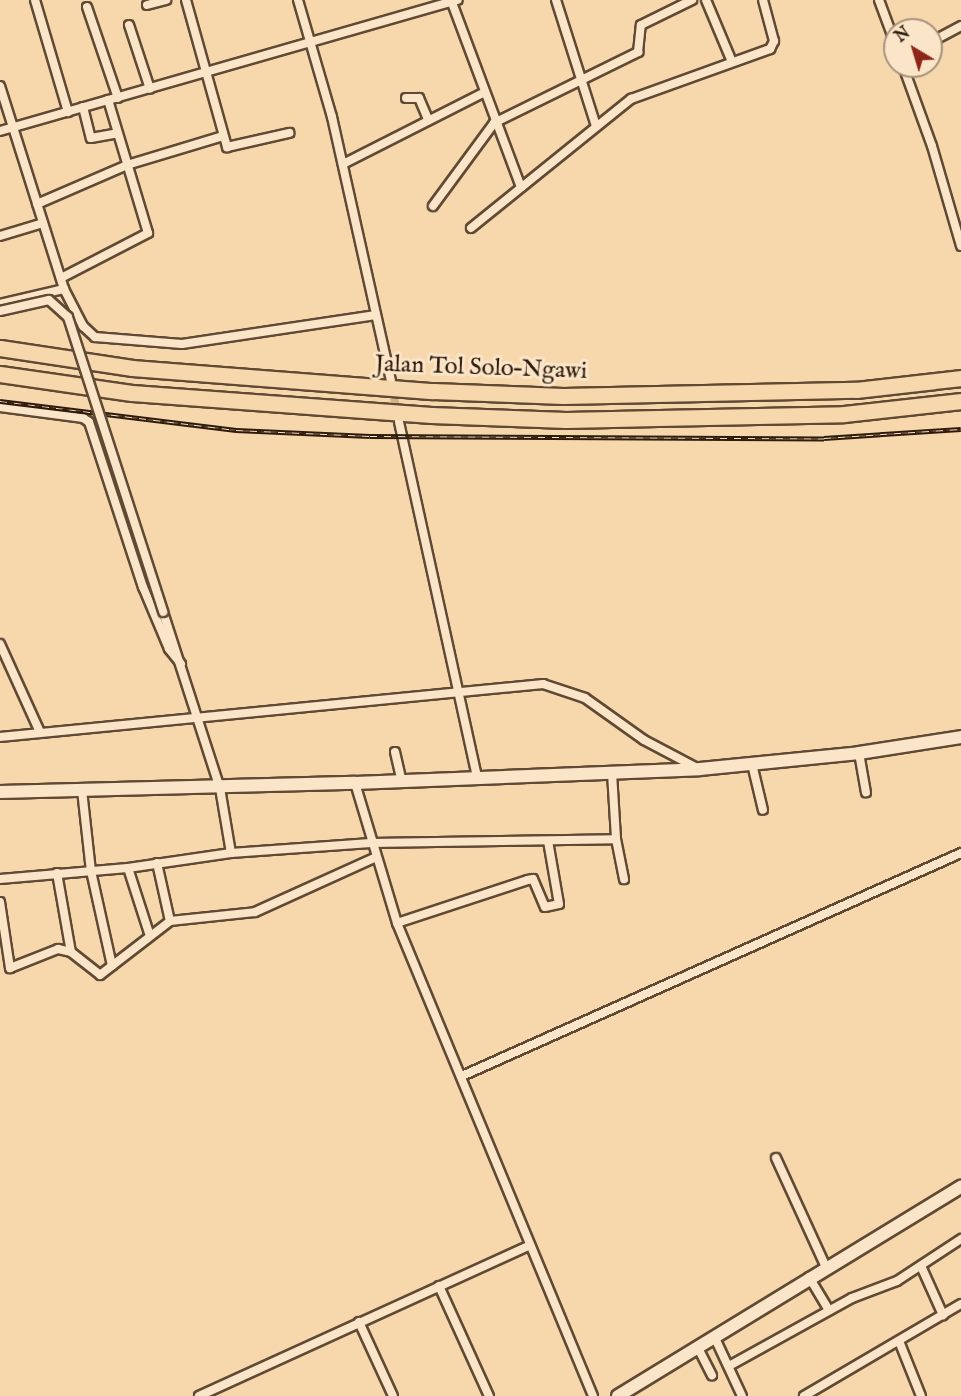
<!DOCTYPE html>
<meta charset="utf-8">
<style>
body{margin:0}
#map{position:relative;width:961px;height:1396px;overflow:hidden;background:#f7d7ac;font-family:"IM FELL English",serif}
div>[style]{position:absolute}
.street-tunnel>*{height:8px;margin-top:-4px;transform-origin:0;background:repeating-linear-gradient(90deg,#cfb18c 0 8px,transparent 0 12px)}
.roads{filter:drop-shadow(2px 0 #604a34) drop-shadow(-2px 0 #604a34) drop-shadow(0 2px #604a34) drop-shadow(0 -2px #604a34)}
.street>*{height:8px;margin:-4px;padding:0 4px;transform-origin:4px;border-radius:4px;background:#fae5c9}
.secondary>*{height:12px;margin:-6px;padding:0 6px;transform-origin:6px;border-radius:6px;background:#fae5c9}
.highway>*{height:15px;margin:-7.5px;padding:0 7.5px;transform-origin:7.5px;border-radius:7.5px;background:#f7d7ac}
.rail>*{height:4.5px;margin-top:-2.25px;transform-origin:0;background:repeating-linear-gradient(90deg,#fae5c9 0 7px,#2e1b0c 0 14px);box-sizing:border-box;border-block:2px solid #2e1b0c}
.bridges{filter:drop-shadow(2px 0 #604a34) drop-shadow(-2px 0 #604a34) drop-shadow(0 2px #604a34) drop-shadow(0 -2px #604a34)}
.street-bridge>*{height:8px;margin:-4px;padding:0 4px;transform-origin:4px;border-radius:4px;background:#fae5c9}
span{translate:-50% -50%;white-space:nowrap;text-align:center;line-height:1.15;-webkit-text-stroke:6px #fae5c9;paint-order:stroke}
.street-label{font-size:24px;color:#2e1b0c}
.north{position:absolute;left:883px;top:18px;width:60px;height:60px;box-sizing:border-box;background:#fae5c9;border:2px solid #a8947d;border-radius:50%;rotate:322deg;font-size:16px;font-weight:700;line-height:24px;text-align:center;color:#2e1b0c}
.north::after{content:'';display:block;margin:auto;width:21px;height:27px;background:#8f2418;clip-path:polygon(50% 0,100% 100%,50% 72%,0 100%)}
</style>
<div id="map">
<div class="street-tunnel">
<div style="left:391px;top:385px;width:32px;rotate:77deg"></div>
</div>
<div class="roads">
<div class="street">
<div style="left:35px;top:0;width:117px;rotate:73.6deg"></div>
<div style="left:186px;top:0;width:153px;rotate:74.4deg"></div>
<div style="left:227px;top:147px;width:64px;rotate:-12.7deg"></div>
<div style="left:298px;top:0;width:122px;rotate:73.8deg"></div>
<div style="left:332px;top:117px;width:270px;rotate:77.4deg"></div>
<div style="left:451px;top:0;width:200px;rotate:69.5deg"></div>
<div style="left:556px;top:0;width:132px;rotate:72.4deg"></div>
<div style="left:706px;top:0;width:67px;rotate:67.2deg"></div>
<div style="left:879px;top:0;width:46px;rotate:69.6deg"></div>
<div style="left:147px;top:5px;width:20px;rotate:-15deg"></div>
<div style="left:87px;top:7px;width:96px;rotate:71.2deg"></div>
<div style="left:129px;top:25px;width:67px;rotate:71.8deg"></div>
<div style="left:931px;top:42px;width:34px;rotate:-28deg"></div>
<div style="left:903px;top:66px;width:85px;rotate:70.1deg"></div>
<div style="left:932px;top:146px;width:104px;rotate:73.8deg"></div>
<div style="left:0;top:86px;width:213px;rotate:72.5deg"></div>
<div style="left:64px;top:289px;width:42px;rotate:62.8deg"></div>
<div style="left:83px;top:326px;width:16px;rotate:43deg"></div>
<div style="left:95px;top:337px;width:87px;rotate:4.6deg"></div>
<div style="left:182px;top:344px;width:196px;rotate:-8.5deg"></div>
<div style="left:406px;top:98px;width:13px"></div>
<div style="left:419px;top:98px;width:23px;rotate:67deg"></div>
<div style="left:83px;top:107px;width:32px;rotate:76deg"></div>
<div style="left:91px;top:138px;width:27px;rotate:-10deg"></div>
<div style="left:0;top:131px;width:476px;rotate:-16deg"></div>
<div style="left:343px;top:164px;width:157px;rotate:-26.9deg"></div>
<div style="left:37px;top:204px;width:98px;rotate:-23.4deg"></div>
<div style="left:127px;top:165px;width:100px;rotate:-16.8deg"></div>
<div style="left:433px;top:206px;width:103px;rotate:-53.7deg"></div>
<div style="left:494px;top:123px;width:161px;rotate:-26.2deg"></div>
<div style="left:638px;top:52px;width:27px;rotate:-84deg"></div>
<div style="left:641px;top:25px;width:57px;rotate:-26.1deg"></div>
<div style="left:471px;top:228px;width:206px;rotate:-38.9deg"></div>
<div style="left:631px;top:99px;width:148px;rotate:-19.8deg"></div>
<div style="left:770px;top:49px;width:9px;rotate:-63deg"></div>
<div style="left:774px;top:41px;width:42px;rotate:-105deg"></div>
<div style="left:0;top:236px;width:45px;rotate:-16.8deg"></div>
<div style="left:61px;top:278px;width:98px;rotate:-27.3deg"></div>
<div style="left:148px;top:233px;width:139px;rotate:-106.7deg"></div>
<div style="left:0;top:304px;width:66px;rotate:-13.2deg"></div>
<div style="left:0;top:407px;width:84px;rotate:7.5deg"></div>
<div style="left:83px;top:418px;width:7px;rotate:34deg"></div>
<div style="left:89px;top:422px;width:174px;rotate:71.9deg"></div>
<div style="left:143px;top:587px;width:67px;rotate:67.2deg"></div>
<div style="left:169px;top:649px;width:19px;rotate:51deg"></div>
<div style="left:399px;top:422px;width:363px;rotate:77.6deg"></div>
<div style="left:163px;top:612px;width:185px;rotate:72.1deg"></div>
<div style="left:220px;top:788px;width:66px;rotate:80.4deg"></div>
<div style="left:0;top:644px;width:97px;rotate:65.6deg"></div>
<div style="left:0;top:737px;width:546px;rotate:-5.57deg"></div>
<div style="left:543px;top:684px;width:44px;rotate:18.4deg"></div>
<div style="left:585px;top:698px;width:72px;rotate:35.4deg"></div>
<div style="left:644px;top:740px;width:60px;rotate:27.8deg"></div>
<div style="left:395px;top:752px;width:28px;rotate:77deg"></div>
<div style="left:859px;top:753px;width:40px;rotate:80deg"></div>
<div style="left:752px;top:764px;width:47px;rotate:76.6deg"></div>
<div style="left:612px;top:773px;width:66px;rotate:86.5deg"></div>
<div style="left:616px;top:839px;width:41px;rotate:78.7deg"></div>
<div style="left:355px;top:783px;width:146px;rotate:73.3deg"></div>
<div style="left:397px;top:923px;width:512px;rotate:67.49deg"></div>
<div style="left:82px;top:790px;width:81px;rotate:83.7deg"></div>
<div style="left:91px;top:871px;width:97px;rotate:77.5deg"></div>
<div style="left:157px;top:863px;width:59px;rotate:77.4deg"></div>
<div style="left:128px;top:868px;width:68px;rotate:72.1deg"></div>
<div style="left:57px;top:873px;width:80px;rotate:80deg"></div>
<div style="left:0;top:879px;width:128px;rotate:-4.9deg"></div>
<div style="left:128px;top:868px;width:104px;rotate:-8.3deg"></div>
<div style="left:231px;top:853px;width:140px;rotate:-4.1deg"></div>
<div style="left:371px;top:843px;width:245px;rotate:-0.9deg"></div>
<div style="left:0;top:902px;width:67px;rotate:81.4deg"></div>
<div style="left:10px;top:968px;width:52px;rotate:-21.6deg"></div>
<div style="left:58px;top:949px;width:13px;rotate:13deg"></div>
<div style="left:71px;top:952px;width:37px;rotate:38deg"></div>
<div style="left:100px;top:975px;width:88px;rotate:-37.6deg"></div>
<div style="left:170px;top:921px;width:85px;rotate:-6deg"></div>
<div style="left:255px;top:912px;width:133px;rotate:-24.4deg"></div>
<div style="left:397px;top:923px;width:138px;rotate:-18.2deg"></div>
<div style="left:528px;top:880px;width:5px;rotate:-11deg"></div>
<div style="left:533px;top:879px;width:30px;rotate:67deg"></div>
<div style="left:545px;top:907px;width:14px;rotate:-12deg"></div>
<div style="left:559px;top:904px;width:64px;rotate:-99.9deg"></div>
<div style="left:462px;top:1076px;width:547px;rotate:-24.08deg"></div>
<div style="left:776px;top:1158px;width:120px;rotate:65.4deg"></div>
<div style="left:921px;top:1266px;width:54px;rotate:65.8deg"></div>
<div style="left:809px;top:1277px;width:39px;rotate:59deg"></div>
<div style="left:439px;top:1286px;width:121px;rotate:65.6deg"></div>
<div style="left:359px;top:1322px;width:81px;rotate:65.3deg"></div>
<div style="left:714px;top:1336px;width:66px;rotate:65deg"></div>
<div style="left:899px;top:1341px;width:59px;rotate:68.2deg"></div>
<div style="left:697px;top:1346px;width:33px;rotate:63deg"></div>
<div style="left:729px;top:1366px;width:141px;rotate:-28.9deg"></div>
<div style="left:852px;top:1298px;width:48px;rotate:-20.7deg"></div>
<div style="left:897px;top:1281px;width:77px;rotate:-33.3deg"></div>
<div style="left:199px;top:1396px;width:364px;rotate:-24.5deg"></div>
<div style="left:804px;top:1396px;width:182px;rotate:-30.4deg"></div>
</div>
<div class="secondary">
<div style="left:0;top:792px;width:355px;rotate:-1.5deg"></div>
<div style="left:355px;top:783px;width:345px;rotate:-2.3deg"></div>
<div style="left:700px;top:769px;width:160px;rotate:-5.7deg"></div>
<div style="left:859px;top:753px;width:103px;rotate:-8.9deg"></div>
<div style="left:618px;top:1396px;width:402px;rotate:-31.4deg"></div>
</div>
<div class="highway">
<div style="left:0;top:348px;width:134px;rotate:8.6deg"></div>
<div style="left:132px;top:368px;width:302px;rotate:4.4deg"></div>
<div style="left:433px;top:391px;width:130px;rotate:2.2deg"></div>
<div style="left:563px;top:396px;width:293px;rotate:-1.2deg"></div>
<div style="left:856px;top:390px;width:106px;rotate:-6.5deg"></div>
<div style="left:0;top:374px;width:133px;rotate:8.2deg"></div>
<div style="left:132px;top:393px;width:300px;rotate:4.2deg"></div>
<div style="left:431px;top:415px;width:135px;rotate:2.1deg"></div>
<div style="left:566px;top:420px;width:278px;rotate:-1.2deg"></div>
<div style="left:844px;top:414px;width:118px;rotate:-6.3deg"></div>
</div>
</div>
<div class="rail">
<div style="left:0;top:401px;width:238px;rotate:7deg"></div>
<div style="left:236px;top:430px;width:134px;rotate:2.6deg"></div>
<div style="left:370px;top:436px;width:454px;rotate:0.3deg"></div>
<div style="left:824px;top:438px;width:137px;rotate:-3.8deg"></div>
</div>
<div class="bridges">
<div class="street-bridge">
<div style="left:0;top:311px;width:50px;rotate:-12.7deg"></div>
<div style="left:49px;top:300px;width:25px;rotate:42deg"></div>
<div style="left:68px;top:317px;width:310px;rotate:72.1deg"></div>
</div>
</div>
<div class="street-label">
<span style="left:481px;top:368px;rotate:2deg">Jalan Tol Solo–Ngawi</span>
</div>
<div class="north">N</div>
</div>
